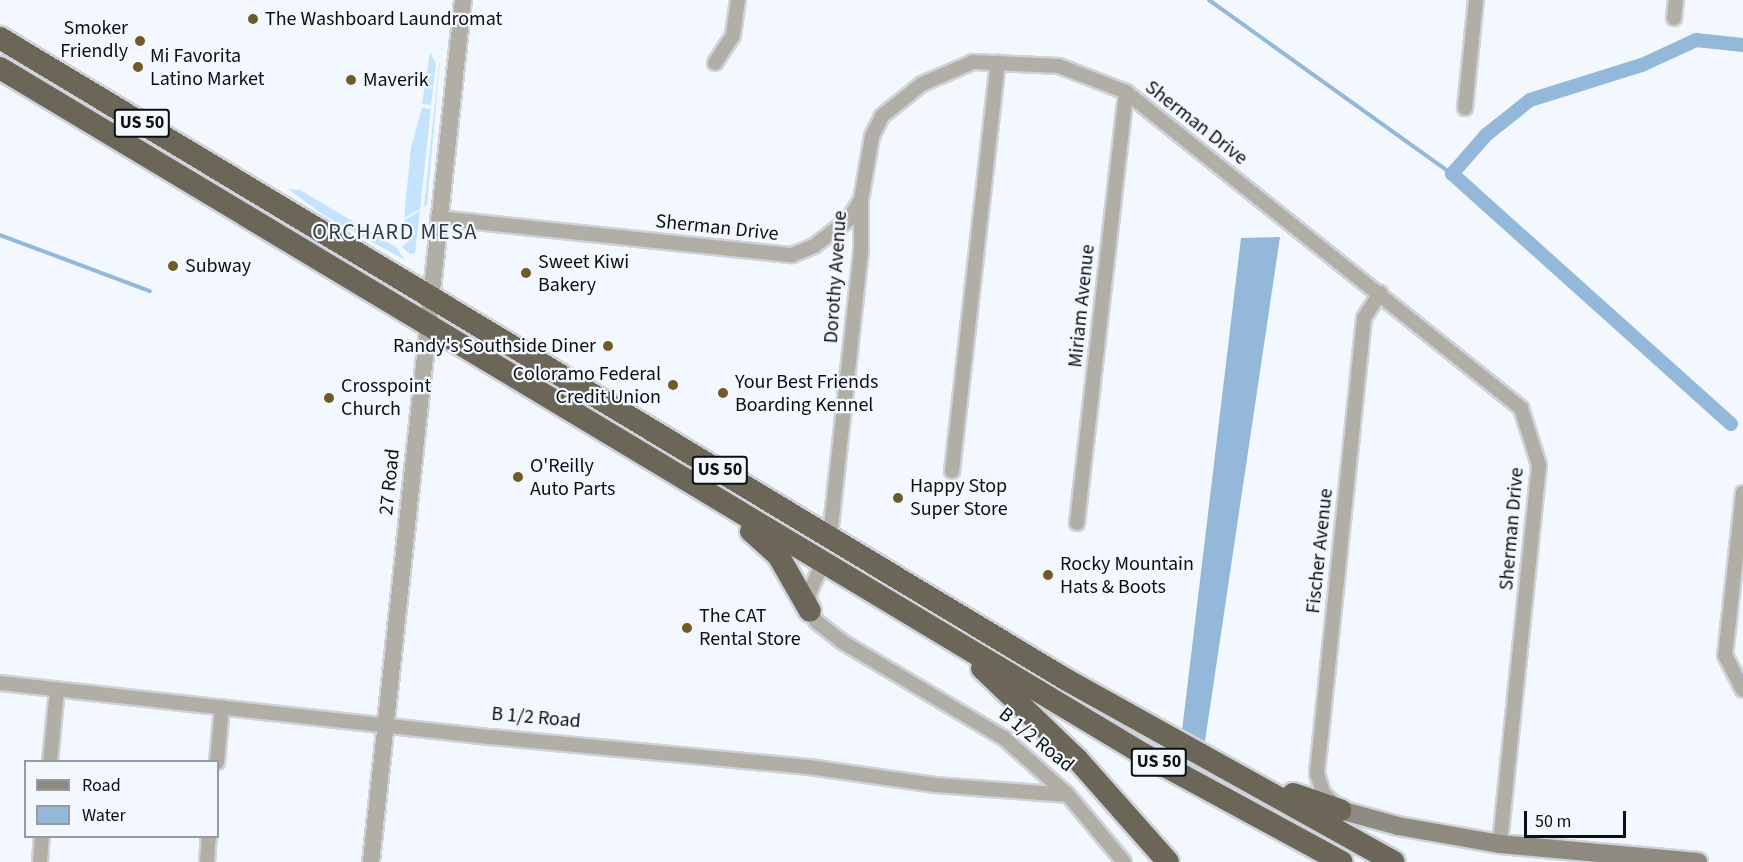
<!DOCTYPE html>
<style>
body{margin:0}
#map{position:relative;width:1743px;height:862px;overflow:hidden;background:#f2f8fd;font-family:"Source Sans 3",sans-serif}
div>[style]{position:absolute}
.green>*{inset:0;background:#c4e3ff}
.water>*{inset:0;background:#93b8d9}
.stream>*{height:4px;margin:-2px;padding:0 2px;transform-origin:2px;border-radius:2px;background:#93b8d9}
.canal>*{height:14px;margin:-7px;padding:0 7px;transform-origin:7px;border-radius:7px;background:#93b8d9}
.roads{filter:drop-shadow(2px 0 #cdd3d8) drop-shadow(-2px 0 #cdd3d8) drop-shadow(0 2px #cdd3d8) drop-shadow(0 -2px #cdd3d8)}
.minor>*{height:14px;margin:-7px;padding:0 7px;transform-origin:7px;border-radius:7px;background:#b1aea6}
.tertiary>*{height:16px;margin:-8px;padding:0 8px;transform-origin:8px;border-radius:8px;background:#b1aea6}
.secondary>*{height:18px;margin:-9px;padding:0 9px;transform-origin:9px;border-radius:9px;background:#8f8a80}
.trunk>*{height:22px;margin:-11px;padding:0 11px;transform-origin:11px;border-radius:11px;background:#6c6658}
.dots>*{width:16px;height:16px;translate:-50% -50%;box-sizing:border-box;border:3px solid #f2f8fd;border-radius:50%}
span{translate:-50% -50%;white-space:nowrap;text-align:center;line-height:1.15;-webkit-text-stroke:4.5px #f2f8fd;paint-order:stroke}
.shield-label span{padding:2px 4px;background:#f2f8fd;border:2px solid;border-radius:4px;-webkit-text-stroke-width:0}
.shield-label{font-size:18px;color:#0a0f13;font-weight:700}
.poi-label{font-size:20px;color:#0a0f13}
.left{translate:0 -50%;text-align:left}
.right{translate:-100% -50%;text-align:right}
.street-label{font-size:20px;color:#0a0f13}
.quarter-label{font-size:22px;color:#2e3a44;letter-spacing:1.5px}
.legend{position:absolute;left:24px;top:760px;width:195px;height:78px;box-sizing:border-box;background:#f2f8fd;border:2px solid #959b9f;margin:0;padding:8px 10px;list-style:none;font-size:18px;color:#0a0f13}
.legend li{display:flex;align-items:center;gap:12px;height:30px}
.legend b{width:30px;border:2px solid #959b9f}
.scale{position:absolute;left:1524px;top:811px;width:102px;height:27px;box-sizing:border-box;border:3px solid #0a0f13;border-top:0;padding-left:8px;font-size:18px;line-height:21px;white-space:nowrap;color:#0a0f13;-webkit-text-stroke:4px #f2f8fd;paint-order:stroke}
</style>
<div id="map">
<div class="green">
<div style="clip-path:polygon(430px 52px,436px 64px,431px 105px,422px 104px)"></div>
<div style="clip-path:polygon(440px 61px,427px 205px,424px 207px,439px 64px)"></div>
<div style="clip-path:polygon(422px 108px,431px 109px,420px 209px,404px 218px,411px 147px)"></div>
<div style="clip-path:polygon(288px 189px,300px 190px,396px 247px,405px 260px,325px 216px)"></div>
<div style="clip-path:polygon(420px 211px,415px 253px,410px 254px,402px 247px,413px 237px,404px 220px)"></div>
</div>
<div class="water">
<div style="clip-path:polygon(1280px 237px,1205px 741px,1182px 731px,1241px 238px)"></div>
</div>
<div class="stream">
<div style="left:1209px;top:0;width:299px;rotate:35.6deg"></div>
<div style="left:0;top:235px;width:160px;rotate:20.5deg"></div>
</div>
<div class="canal">
<div style="left:1731px;top:424px;width:375px;rotate:-138.1deg"></div>
<div style="left:1452px;top:174px;width:52px;rotate:-48.9deg"></div>
<div style="left:1486px;top:135px;width:56px;rotate:-38.5deg"></div>
<div style="left:1530px;top:100px;width:117px;rotate:-17.4deg"></div>
<div style="left:1642px;top:65px;width:60px;rotate:-24.8deg"></div>
<div style="left:1696px;top:40px;width:47px;rotate:6.1deg"></div>
</div>
<div class="roads">
<div class="minor">
<div style="left:1674px;top:18px;width:18px;rotate:-84deg"></div>
<div style="left:715px;top:63px;width:33px;rotate:-57deg"></div>
<div style="left:733px;top:35px;width:35px;rotate:-82deg"></div>
<div style="left:1465px;top:108px;width:109px;rotate:-84.2deg"></div>
<div style="left:438px;top:218px;width:356px;rotate:6deg"></div>
<div style="left:792px;top:255px;width:24px;rotate:-22deg"></div>
<div style="left:814px;top:246px;width:43px;rotate:-37.4deg"></div>
<div style="left:848px;top:220px;width:24px;rotate:-57deg"></div>
<div style="left:861px;top:200px;width:65px;rotate:-80.2deg"></div>
<div style="left:872px;top:136px;width:22px;rotate:-63deg"></div>
<div style="left:882px;top:116px;width:51px;rotate:-38.7deg"></div>
<div style="left:922px;top:84px;width:56px;rotate:-23.3deg"></div>
<div style="left:973px;top:62px;width:86px;rotate:2.7deg"></div>
<div style="left:1059px;top:66px;width:72px;rotate:21.2deg"></div>
<div style="left:1126px;top:92px;width:506px;rotate:38.66deg"></div>
<div style="left:1521px;top:408px;width:60px;rotate:72.5deg"></div>
<div style="left:1539px;top:465px;width:381px;rotate:95.9deg"></div>
<div style="left:952px;top:471px;width:411px;rotate:-83.6deg"></div>
<div style="left:1743px;top:493px;width:163px;rotate:96.3deg"></div>
<div style="left:1725px;top:655px;width:39px;rotate:63deg"></div>
<div style="left:1077px;top:523px;width:434px;rotate:-83.5deg"></div>
<div style="left:830px;top:536px;width:288px;rotate:-83.8deg"></div>
<div style="left:861px;top:250px;width:49px;rotate:-90deg"></div>
<div style="left:823px;top:562px;width:34px;rotate:114deg"></div>
<div style="left:809px;top:593px;width:18px;rotate:87deg"></div>
<div style="left:810px;top:611px;width:13px;rotate:58deg"></div>
<div style="left:817px;top:622px;width:31px;rotate:38deg"></div>
<div style="left:841px;top:641px;width:190px;rotate:30.8deg"></div>
<div style="left:1004px;top:738px;width:86px;rotate:41.7deg"></div>
<div style="left:1068px;top:795px;width:87px;rotate:50.1deg"></div>
<div style="left:0;top:683px;width:494px;rotate:6.3deg"></div>
<div style="left:491px;top:737px;width:319px;rotate:5.4deg"></div>
<div style="left:809px;top:767px;width:128px;rotate:8.1deg"></div>
<div style="left:936px;top:785px;width:132px;rotate:4.3deg"></div>
<div style="left:50px;top:762px;width:73px;rotate:-84.5deg"></div>
<div style="left:217px;top:762px;width:55px;rotate:-84.8deg"></div>
<div style="left:1336px;top:806px;width:18px;rotate:-135deg"></div>
<div style="left:1323px;top:793px;width:21px;rotate:-107deg"></div>
<div style="left:1317px;top:773px;width:457px;rotate:-84.1deg"></div>
<div style="left:1364px;top:318px;width:30px;rotate:-57deg"></div>
<div style="left:40px;top:862px;width:26px;rotate:-86deg"></div>
<div style="left:207px;top:862px;width:26px;rotate:-86deg"></div>
</div>
<div class="tertiary">
<div style="left:371px;top:862px;width:867px;rotate:-83.91deg"></div>
</div>
<div class="secondary">
<div style="left:1340px;top:810px;width:60px;rotate:15.4deg"></div>
<div style="left:1398px;top:826px;width:104px;rotate:10deg"></div>
<div style="left:1500px;top:844px;width:199px;rotate:5.2deg"></div>
</div>
<div class="trunk">
<div style="left:0;top:38px;width:1243px;rotate:31.04deg"></div>
<div style="left:1065px;top:679px;width:376px;rotate:29.1deg"></div>
<div style="left:0;top:68px;width:1333px;rotate:30.97deg"></div>
<div style="left:1143px;top:754px;width:226px;rotate:28.5deg"></div>
<div style="left:751px;top:531px;width:36px;rotate:42deg"></div>
<div style="left:778px;top:555px;width:64px;rotate:60.3deg"></div>
<div style="left:982px;top:668px;width:132px;rotate:43.8deg"></div>
<div style="left:1077px;top:759px;width:137px;rotate:48.5deg"></div>
<div style="left:1293px;top:794px;width:50px;rotate:18.8deg"></div>
</div>
</div>
<div class="dots">
<div style="left:253px;top:19px;background:#6e5b29"></div>
<div style="left:140px;top:41px;background:#6e5b29"></div>
<div style="left:138px;top:67px;background:#6e5b29"></div>
<div style="left:351px;top:80px;background:#6e5b29"></div>
<div style="left:173px;top:266px;background:#6e5b29"></div>
<div style="left:526px;top:273px;background:#6e5b29"></div>
<div style="left:608px;top:346px;background:#6e5b29"></div>
<div style="left:673px;top:385px;background:#6e5b29"></div>
<div style="left:723px;top:393px;background:#6e5b29"></div>
<div style="left:329px;top:398px;background:#6e5b29"></div>
<div style="left:518px;top:477px;background:#6e5b29"></div>
<div style="left:898px;top:498px;background:#6e5b29"></div>
<div style="left:1048px;top:575px;background:#6e5b29"></div>
<div style="left:687px;top:628px;background:#6e5b29"></div>
</div>
<div class="shield-label">
<span style="left:142px;top:123px">US 50</span>
<span style="left:720px;top:470px">US 50</span>
<span style="left:1159px;top:762px">US 50</span>
</div>
<div class="poi-label">
<span class="left" style="left:265px;top:19px">The Washboard Laundromat</span>
<span class="right" style="left:128px;top:40px">Smoker<br>Friendly</span>
<span class="left" style="left:150px;top:68px">Mi Favorita<br>Latino Market</span>
<span class="left" style="left:363px;top:80px">Maverik</span>
<span class="left" style="left:538px;top:274px">Sweet Kiwi<br>Bakery</span>
<span class="left" style="left:185px;top:266px">Subway</span>
<span class="right" style="left:596px;top:346px">Randy's Southside Diner</span>
<span class="right" style="left:661px;top:386px">Coloramo Federal<br>Credit Union</span>
<span class="left" style="left:735px;top:394px">Your Best Friends<br>Boarding Kennel</span>
<span class="left" style="left:341px;top:398px">Crosspoint<br>Church</span>
<span class="left" style="left:530px;top:478px">O'Reilly<br>Auto Parts</span>
<span class="left" style="left:910px;top:498px">Happy Stop<br>Super Store</span>
<span class="left" style="left:1060px;top:576px">Rocky Mountain<br>Hats &amp; Boots</span>
<span class="left" style="left:699px;top:628px">The CAT<br>Rental Store</span>
</div>
<div class="street-label">
<span style="left:1196px;top:123px;rotate:38deg">Sherman Drive</span>
<span style="left:717px;top:228px;rotate:6deg">Sherman Drive</span>
<span style="left:836px;top:277px;rotate:-86deg">Dorothy Avenue</span>
<span style="left:1082px;top:306px;rotate:-84deg">Miriam Avenue</span>
<span style="left:390px;top:482px;rotate:-84deg">27 Road</span>
<span style="left:1512px;top:529px;rotate:-85deg">Sherman Drive</span>
<span style="left:1320px;top:551px;rotate:-84deg">Fischer Avenue</span>
<span style="left:536px;top:718px;rotate:5deg">B 1/2 Road</span>
<span style="left:1036px;top:740px;rotate:39deg">B 1/2 Road</span>
</div>
<div class="quarter-label">
<span style="left:395px;top:233px">ORCHARD MESA</span>
</div>
<ul class="legend">
<li><b style="height:8px;background:#8f8a80"></b>Road</li>
<li><b style="height:16px;background:#93b8d9"></b>Water</li>
</ul>
<div class="scale">50 m</div>
</div>
